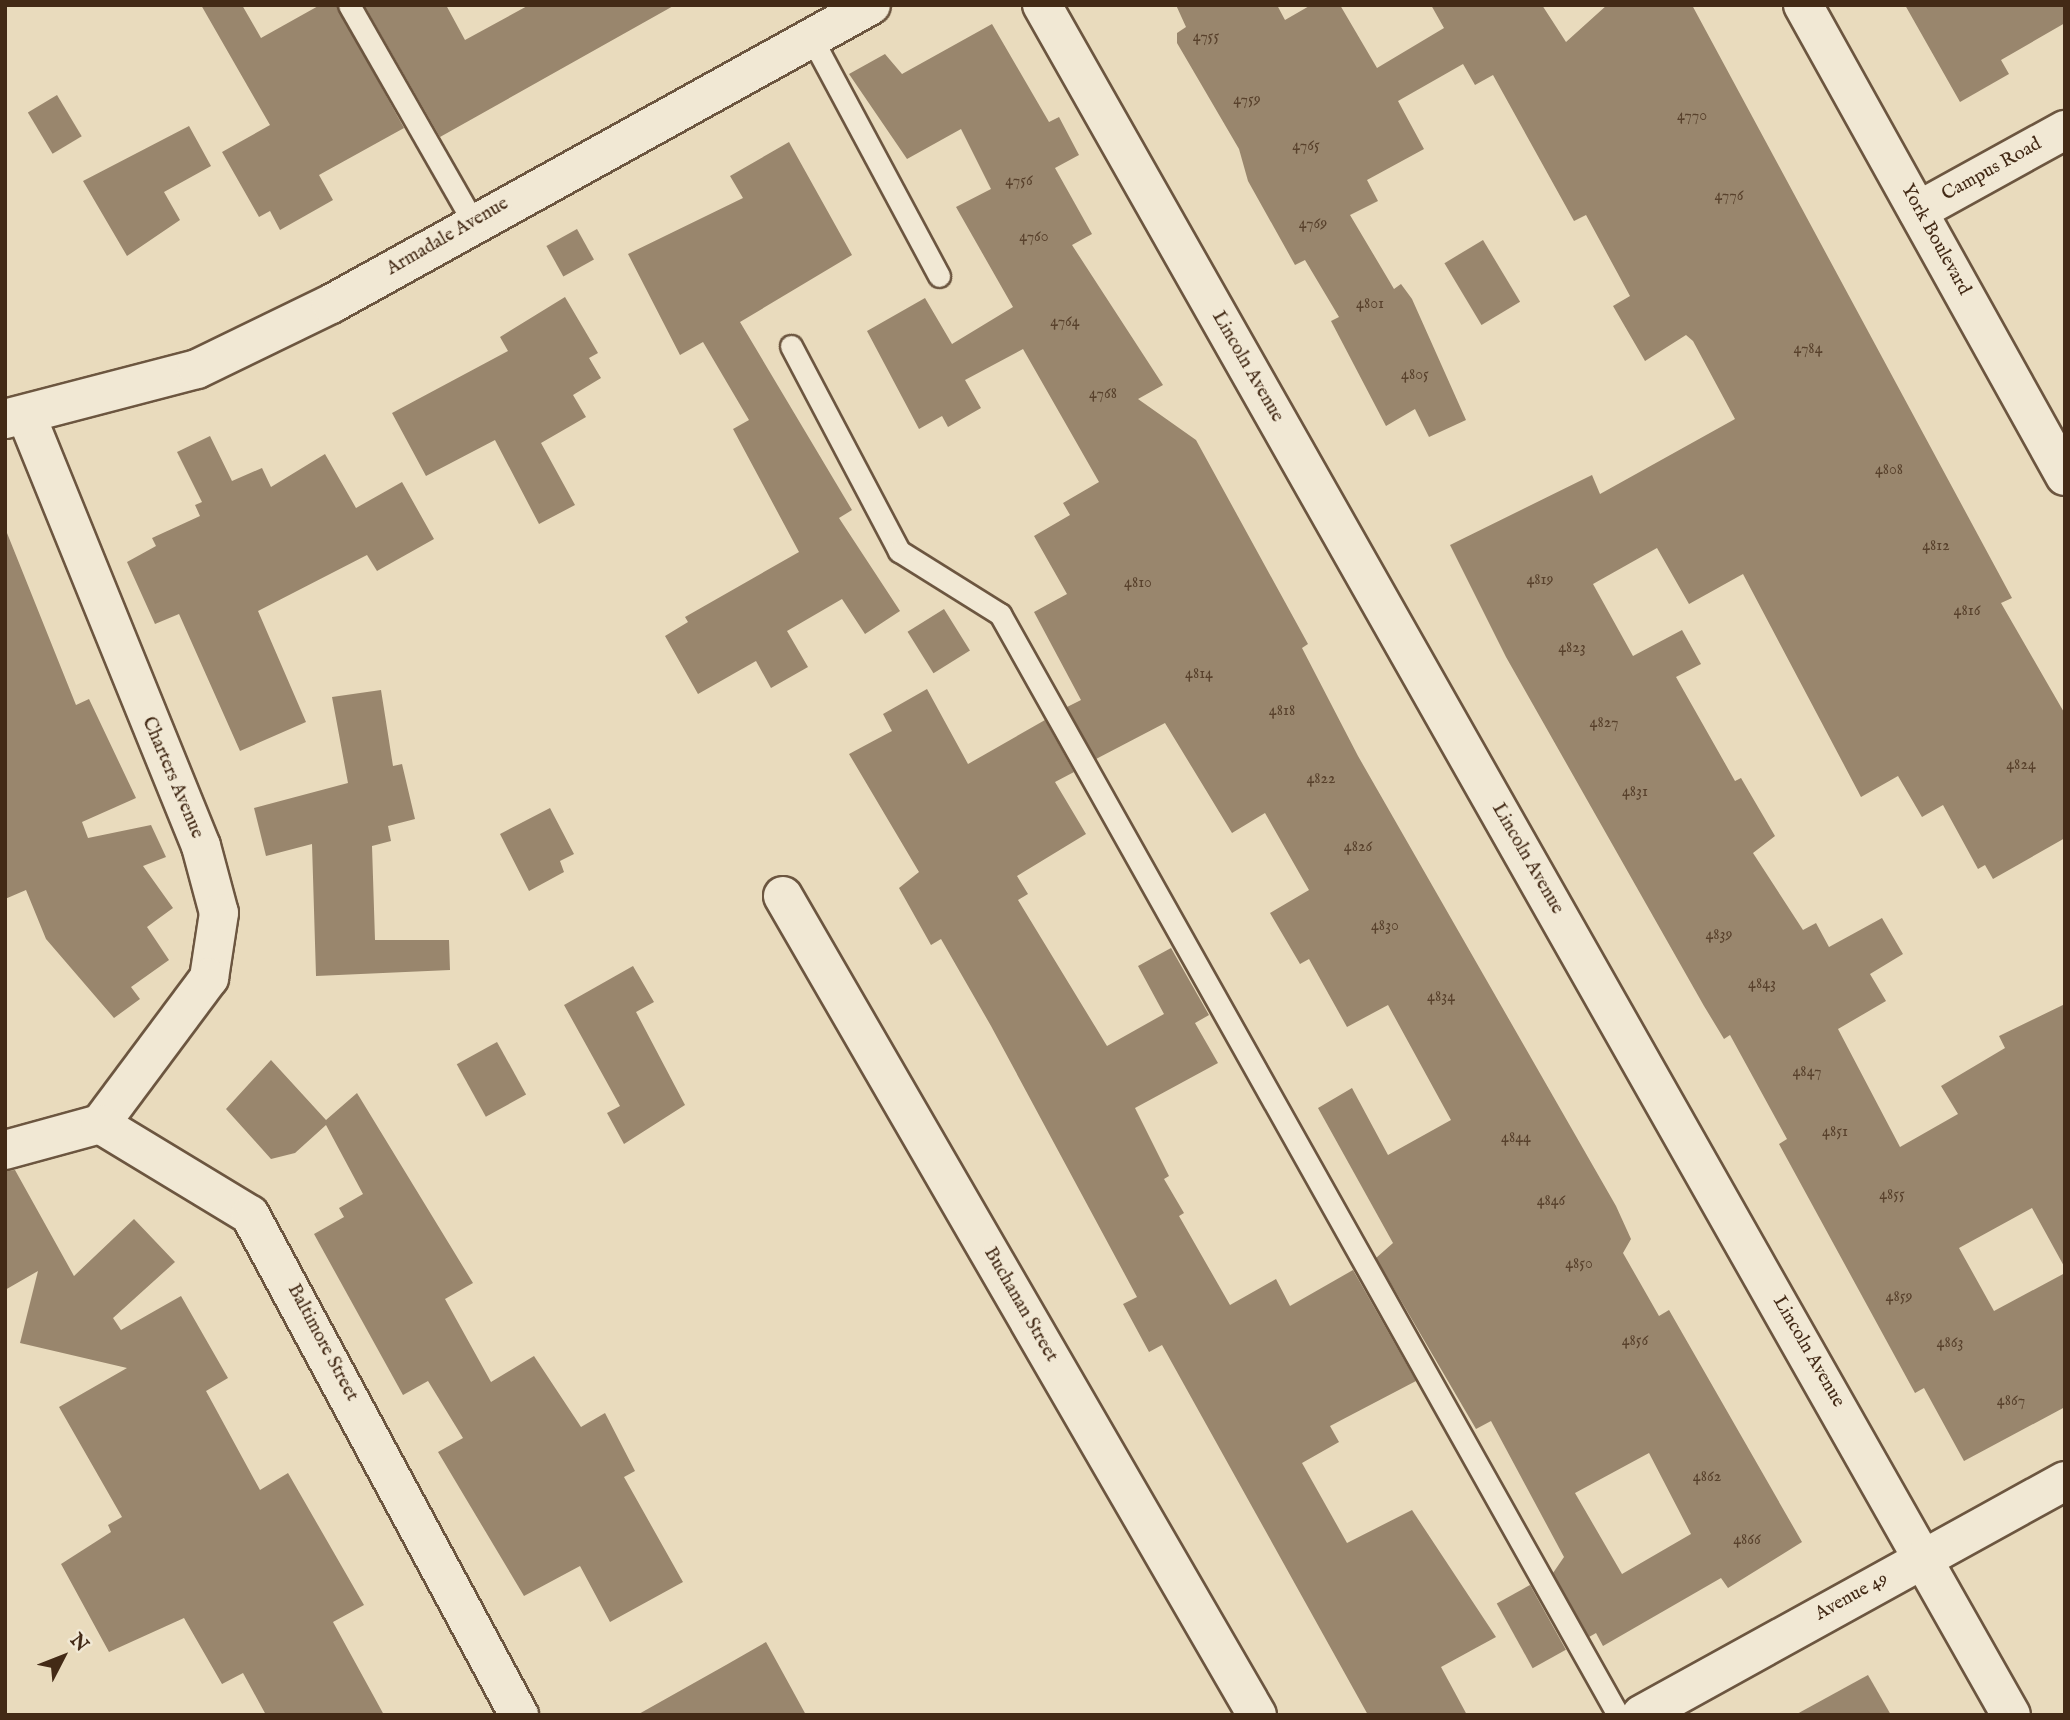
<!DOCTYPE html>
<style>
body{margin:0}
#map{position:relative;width:2070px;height:1720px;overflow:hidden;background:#e9dbbd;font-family:"IM FELL English",serif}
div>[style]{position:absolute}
.building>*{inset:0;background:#99866d;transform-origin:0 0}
.roads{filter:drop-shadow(2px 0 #6c5640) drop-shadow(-2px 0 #6c5640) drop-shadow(0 2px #6c5640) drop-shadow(0 -2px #6c5640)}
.service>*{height:21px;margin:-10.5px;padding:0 10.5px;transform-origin:10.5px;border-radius:10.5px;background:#f1e8d4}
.minor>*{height:38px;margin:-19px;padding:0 19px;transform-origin:19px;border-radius:19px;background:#f1e8d4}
.secondary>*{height:38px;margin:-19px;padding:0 19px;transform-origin:19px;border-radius:19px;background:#f1e8d4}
span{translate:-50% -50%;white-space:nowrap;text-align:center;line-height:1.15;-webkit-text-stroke:6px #f1e8d4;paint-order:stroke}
.number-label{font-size:16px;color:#58412c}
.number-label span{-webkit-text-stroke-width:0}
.street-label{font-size:19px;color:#432a16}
.frame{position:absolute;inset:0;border:7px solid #432a16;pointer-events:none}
.north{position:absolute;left:28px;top:1622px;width:70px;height:70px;-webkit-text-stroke:5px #f1e8d4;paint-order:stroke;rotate:48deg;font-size:19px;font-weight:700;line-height:28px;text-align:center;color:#432a16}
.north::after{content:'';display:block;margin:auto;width:24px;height:32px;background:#432a16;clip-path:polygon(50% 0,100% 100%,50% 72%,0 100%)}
</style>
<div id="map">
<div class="building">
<div style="clip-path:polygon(201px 5px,242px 5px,261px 38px,320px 5px,336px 5px,404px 128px,319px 175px,333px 200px,280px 230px,270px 211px,259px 217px,222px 152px,270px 125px)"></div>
<div style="clip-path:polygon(364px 5px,446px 5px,465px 40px,529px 5px,675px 5px,440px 137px)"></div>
<div style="clip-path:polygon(1176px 5px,1277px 5px,1285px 20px,1311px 5px,1340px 5px,1377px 68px,1444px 28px,1431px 5px,1542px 5px,1566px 42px,1607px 5px,1692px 5px,2012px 598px,2001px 603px,2065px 714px,2065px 838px,1993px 879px,1985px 865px,1978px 869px,1943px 805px,1922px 817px,1898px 776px,1861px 797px,1743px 574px,1689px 604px,1657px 548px,1593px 584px,1633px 656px,1682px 630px,1701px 664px,1676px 677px,1735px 781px,1741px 778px,1775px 836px,1753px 853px,1803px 930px,1816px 923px,1829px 947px,1882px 918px,1903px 954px,1870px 974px,1886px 1001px,1838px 1029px,1900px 1147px,1958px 1114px,1941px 1086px,2005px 1048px,1999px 1036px,2065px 1004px,2065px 1268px,2032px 1208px,1959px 1248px,1994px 1311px,2065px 1273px,2065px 1407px,1964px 1461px,1924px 1388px,1915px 1393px,1779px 1144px,1787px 1139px,1730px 1035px,1724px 1039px,1704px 1006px,1506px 657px,1450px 545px,1592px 475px,1600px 494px,1735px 419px,1693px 341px,1686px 335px,1645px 361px,1613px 306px,1630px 296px,1586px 215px,1574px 221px,1493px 75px,1475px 85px,1463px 64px,1398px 101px,1424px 149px,1367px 180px,1378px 201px,1350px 215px,1394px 289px,1401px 284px,1412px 299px,1466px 420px,1429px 437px,1415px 409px,1386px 426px,1331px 321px,1339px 317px,1305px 260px,1295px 265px,1248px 181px,1239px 149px,1177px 43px,1177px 33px,1186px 27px)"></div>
<div style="clip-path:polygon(1905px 5px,2065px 5px,2065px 23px,2001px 60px,2009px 74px,1960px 102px)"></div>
<div style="clip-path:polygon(evenodd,992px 24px,1049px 122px,1059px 117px,1079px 155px,1055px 168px,1092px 234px,1072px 245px,1163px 385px,1138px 399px,1196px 440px,1308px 644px,1302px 648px,1358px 756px,1616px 1206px,1631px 1239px,1623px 1253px,1659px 1316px,1669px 1310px,1802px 1542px,1728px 1588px,1721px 1578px,1603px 1646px,1596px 1633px,1589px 1637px,1553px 1573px,1564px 1557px,1491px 1421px,1476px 1429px,1376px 1258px,1393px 1243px,1318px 1108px,1352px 1088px,1388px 1155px,1451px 1120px,1388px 1005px,1347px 1027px,1309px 959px,1300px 964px,1270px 913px,1309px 890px,1265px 813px,1232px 833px,1165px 723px,1096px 759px,1067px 707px,1081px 700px,1034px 612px,1067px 594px,1034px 536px,1070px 515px,1063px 503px,1099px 482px,1023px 349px,965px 380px,981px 408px,948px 427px,942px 416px,919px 429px,867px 331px,925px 298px,952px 344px,1013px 307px,956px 207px,991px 189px,961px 129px,907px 159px,849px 74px,885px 54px,902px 74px,992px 24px,1649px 1453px,1691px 1534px,1622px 1574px,1575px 1493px,1649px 1453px)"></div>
<div style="left:57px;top:95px;width:48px;height:34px;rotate:59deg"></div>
<div style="clip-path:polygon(189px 126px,211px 166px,164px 192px,180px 220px,127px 256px,83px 181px)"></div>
<div style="clip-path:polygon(789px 142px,852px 255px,740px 322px,852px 510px,839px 518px,900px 611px,865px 634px,842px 599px,787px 631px,808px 667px,771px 688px,756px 661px,698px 694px,665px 636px,688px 622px,685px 617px,799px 552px,733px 429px,749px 420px,703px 342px,680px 355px,628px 254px,743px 198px,730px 176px)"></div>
<div style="left:577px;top:229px;width:35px;height:35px;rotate:61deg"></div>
<div style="left:1483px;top:240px;width:72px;height:45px;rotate:59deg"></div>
<div style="clip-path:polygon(565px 297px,598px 353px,589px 358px,601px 378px,573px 395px,586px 417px,541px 443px,575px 505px,539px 524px,495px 440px,426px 476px,392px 413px,508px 351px,500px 337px)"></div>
<div style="clip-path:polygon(210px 436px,232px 481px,262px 468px,271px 487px,325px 454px,356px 508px,402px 482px,434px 539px,377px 571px,367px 555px,258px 611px,306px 722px,240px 751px,179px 614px,155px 624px,127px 562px,156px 546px,152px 538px,200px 516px,195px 505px,202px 502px,177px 452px)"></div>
<div style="clip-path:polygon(5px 528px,76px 705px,89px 699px,136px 798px,82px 822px,88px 838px,151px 825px,166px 857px,143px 866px,173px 908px,147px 927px,169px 960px,131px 987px,140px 999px,114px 1018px,46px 939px,26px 890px,5px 899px)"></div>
<div style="left:944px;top:609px;width:49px;height:43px;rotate:58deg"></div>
<div style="clip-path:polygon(927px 689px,968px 764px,1045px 720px,1074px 772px,1055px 782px,1086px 834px,1017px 876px,1028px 894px,1018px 900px,1107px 1046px,1164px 1014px,1138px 966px,1171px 948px,1209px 1015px,1195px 1023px,1218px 1063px,1135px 1108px,1169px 1176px,1164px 1179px,1184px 1213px,1179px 1216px,1230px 1305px,1276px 1279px,1290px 1306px,1353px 1270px,1416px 1381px,1330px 1426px,1339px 1442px,1302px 1463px,1347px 1543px,1412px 1510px,1496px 1637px,1441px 1667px,1467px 1715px,1368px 1715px,1162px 1345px,1149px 1352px,1123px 1304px,1137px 1297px,991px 1026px,941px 939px,931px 945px,899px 888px,919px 872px,849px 754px,892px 731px,883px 714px)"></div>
<div style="clip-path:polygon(381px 690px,393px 766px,402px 764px,415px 819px,388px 826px,391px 841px,372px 846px,375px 940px,449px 940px,450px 970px,316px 976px,312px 844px,266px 856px,254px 808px,348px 783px,332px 697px)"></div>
<div style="clip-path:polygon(550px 808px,574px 854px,560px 861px,564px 872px,529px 891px,500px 834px)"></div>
<div style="clip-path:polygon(633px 966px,654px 1002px,636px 1012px,685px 1105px,624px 1144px,607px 1113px,620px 1106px,564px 1005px)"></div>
<div style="left:497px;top:1042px;width:60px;height:46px;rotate:61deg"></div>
<div style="clip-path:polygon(271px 1060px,326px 1120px,357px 1093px,473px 1283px,445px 1299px,491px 1382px,534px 1356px,581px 1427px,605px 1413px,635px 1471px,624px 1477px,683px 1582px,610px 1622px,580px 1566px,524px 1596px,438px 1452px,463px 1438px,428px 1381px,403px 1395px,314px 1234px,344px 1217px,339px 1208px,363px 1194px,326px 1125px,295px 1153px,271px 1159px,226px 1109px)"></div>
<div style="clip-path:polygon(15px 1170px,74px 1276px,134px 1219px,175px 1262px,113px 1318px,121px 1330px,181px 1296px,228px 1378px,206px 1391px,260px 1490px,288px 1473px,364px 1605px,333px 1622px,384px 1715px,266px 1715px,243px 1673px,222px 1684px,184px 1618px,109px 1652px,61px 1564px,111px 1532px,108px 1525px,122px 1517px,59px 1407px,127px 1368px,20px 1343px,38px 1271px,5px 1290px,5px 1171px)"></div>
<div style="left:1530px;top:1585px;width:74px;height:38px;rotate:61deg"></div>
<div style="clip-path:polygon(766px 1642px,806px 1715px,637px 1715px,726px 1665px)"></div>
<div style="clip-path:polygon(1868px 1675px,1891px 1715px,1795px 1715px)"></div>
</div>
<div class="roads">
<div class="service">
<div style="left:349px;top:5px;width:251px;rotate:60.2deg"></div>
<div style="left:811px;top:37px;width:271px;rotate:61.8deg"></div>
<div style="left:791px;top:346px;width:232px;rotate:62.2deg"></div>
<div style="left:899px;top:551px;width:119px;rotate:32deg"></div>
<div style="left:1000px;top:614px;width:1263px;rotate:60.69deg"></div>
</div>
<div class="minor">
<div style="left:1042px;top:5px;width:1965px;rotate:60.46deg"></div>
<div style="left:1918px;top:211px;width:168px;rotate:-28.9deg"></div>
<div style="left:26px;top:415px;width:465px;rotate:67.9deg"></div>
<div style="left:201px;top:846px;width:69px;rotate:75deg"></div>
<div style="left:219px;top:913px;width:66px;rotate:98.7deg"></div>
<div style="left:209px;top:978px;width:182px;rotate:126.7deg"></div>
<div style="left:5px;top:419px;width:198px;rotate:-14.6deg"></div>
<div style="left:197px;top:369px;width:149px;rotate:-25.9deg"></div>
<div style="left:331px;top:304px;width:617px;rotate:-28.97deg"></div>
<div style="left:783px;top:896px;width:946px;rotate:59.94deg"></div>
<div style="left:5px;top:1150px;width:98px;rotate:-15.3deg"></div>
<div style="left:100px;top:1124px;width:175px;rotate:31.2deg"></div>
<div style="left:250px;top:1215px;width:568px;rotate:61.72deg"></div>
<div style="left:1641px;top:1715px;width:484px;rotate:-28.9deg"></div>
</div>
<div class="secondary">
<div style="left:1803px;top:5px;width:539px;rotate:60.91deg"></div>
</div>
</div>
<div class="number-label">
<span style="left:1206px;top:37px">4755</span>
<span style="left:1247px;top:100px">4759</span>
<span style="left:1692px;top:116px">4770</span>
<span style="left:1306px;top:146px">4765</span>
<span style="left:1019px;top:181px">4756</span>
<span style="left:1729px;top:196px">4776</span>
<span style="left:1313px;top:224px">4769</span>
<span style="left:1034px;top:237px">4760</span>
<span style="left:1370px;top:304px">4801</span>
<span style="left:1065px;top:322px">4764</span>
<span style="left:1808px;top:349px">4784</span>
<span style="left:1415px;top:375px">4805</span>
<span style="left:1103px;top:394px">4768</span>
<span style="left:1889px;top:470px">4808</span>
<span style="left:1936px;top:546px">4812</span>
<span style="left:1540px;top:580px">4819</span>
<span style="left:1138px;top:583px">4810</span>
<span style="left:1967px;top:611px">4816</span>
<span style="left:1572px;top:648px">4823</span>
<span style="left:1199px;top:674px">4814</span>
<span style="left:1282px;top:711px">4818</span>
<span style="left:1604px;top:723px">4827</span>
<span style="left:2021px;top:765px">4824</span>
<span style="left:1321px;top:779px">4822</span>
<span style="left:1635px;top:792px">4831</span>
<span style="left:1358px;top:847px">4826</span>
<span style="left:1385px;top:926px">4830</span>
<span style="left:1719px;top:935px">4839</span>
<span style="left:1762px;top:984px">4843</span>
<span style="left:1441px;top:997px">4834</span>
<span style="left:1807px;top:1072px">4847</span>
<span style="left:1835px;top:1132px">4851</span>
<span style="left:1516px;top:1138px">4844</span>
<span style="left:1892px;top:1195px">4855</span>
<span style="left:1551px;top:1201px">4846</span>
<span style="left:1579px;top:1264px">4850</span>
<span style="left:1899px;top:1297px">4859</span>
<span style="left:1635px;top:1341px">4856</span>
<span style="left:1950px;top:1343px">4863</span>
<span style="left:2011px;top:1401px">4867</span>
<span style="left:1707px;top:1477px">4862</span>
<span style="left:1747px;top:1540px">4866</span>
</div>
<div class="street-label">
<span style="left:1992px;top:170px;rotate:-29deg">Campus Road</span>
<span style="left:448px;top:237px;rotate:-30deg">Armadale Avenue</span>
<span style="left:1935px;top:240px;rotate:61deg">York Boulevard</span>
<span style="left:1247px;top:367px;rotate:60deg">Lincoln Avenue</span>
<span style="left:172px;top:778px;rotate:67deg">Charters Avenue</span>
<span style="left:1527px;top:859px;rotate:60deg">Lincoln Avenue</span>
<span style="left:1020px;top:1305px;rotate:60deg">Buchanan Street</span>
<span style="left:322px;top:1343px;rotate:62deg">Baltimore Street</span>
<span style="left:1808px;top:1352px;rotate:60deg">Lincoln Avenue</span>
<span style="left:1852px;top:1597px;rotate:-29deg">Avenue 49</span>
</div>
<div class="frame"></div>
<div class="north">N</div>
</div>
